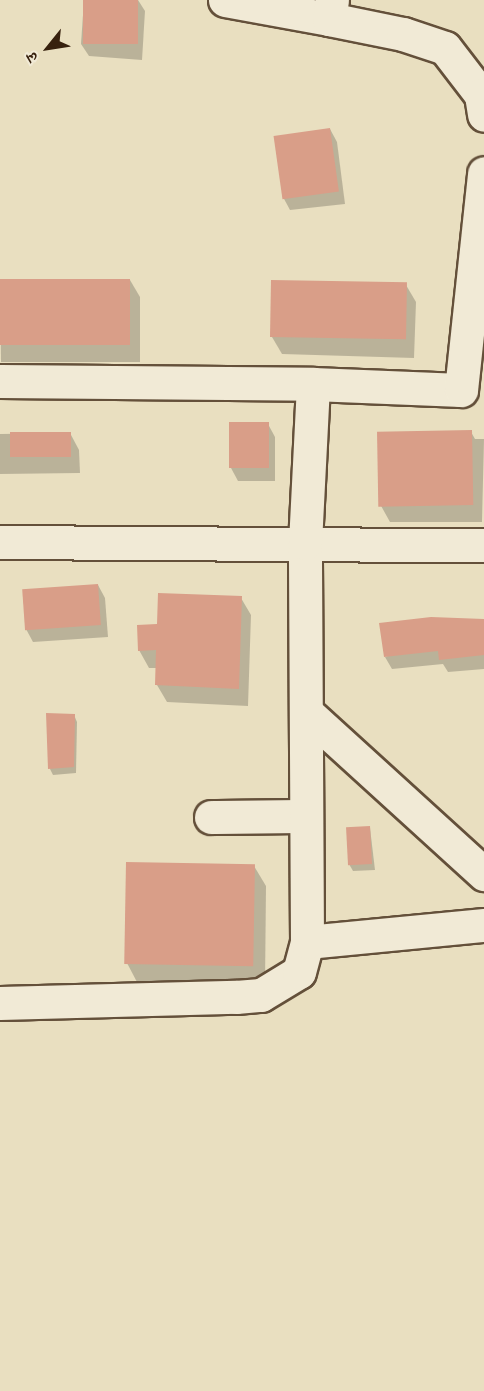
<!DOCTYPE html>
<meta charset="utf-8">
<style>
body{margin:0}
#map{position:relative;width:484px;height:1391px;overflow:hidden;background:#e9dfc0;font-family:"Libre Bodoni","Noto Serif Devanagari",serif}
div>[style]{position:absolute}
.shadow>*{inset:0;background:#0003}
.building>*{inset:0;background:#d99e88;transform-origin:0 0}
.roads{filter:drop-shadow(2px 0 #64503a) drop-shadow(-2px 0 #64503a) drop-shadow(0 2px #64503a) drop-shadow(0 -2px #64503a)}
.minor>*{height:33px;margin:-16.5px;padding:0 16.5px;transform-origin:16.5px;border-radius:16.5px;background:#f1ead6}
span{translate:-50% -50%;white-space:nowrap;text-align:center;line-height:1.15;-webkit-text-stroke:5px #f1ead6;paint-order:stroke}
.north{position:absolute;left:18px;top:18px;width:60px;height:60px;-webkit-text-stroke:4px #f1ead6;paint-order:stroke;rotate:240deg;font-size:16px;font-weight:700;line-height:24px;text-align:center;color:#37210e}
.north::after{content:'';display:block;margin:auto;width:21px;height:27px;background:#37210e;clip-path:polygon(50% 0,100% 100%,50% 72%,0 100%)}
</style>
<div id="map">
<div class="shadow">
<div style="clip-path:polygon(84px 0,138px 0,145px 11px,142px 60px,89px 56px,81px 44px)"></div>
<div style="clip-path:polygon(330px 129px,337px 142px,345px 204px,290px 210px,283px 197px)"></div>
<div style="clip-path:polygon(0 280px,130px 280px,140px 297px,140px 362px,1px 362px)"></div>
<div style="clip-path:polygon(406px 285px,416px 302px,414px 358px,282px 354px,272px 337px)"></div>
<div style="clip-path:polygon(230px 424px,268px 424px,275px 437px,275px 481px,238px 481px,231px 468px)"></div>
<div style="clip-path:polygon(471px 432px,475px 439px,484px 439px,482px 522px,390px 522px,380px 504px)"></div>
<div style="clip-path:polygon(70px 433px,79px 450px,80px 473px,0 474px,0 434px)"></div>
<div style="clip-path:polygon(98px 585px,105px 598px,108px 637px,33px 642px,26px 629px,23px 590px)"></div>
<div style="clip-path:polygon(241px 598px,251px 615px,248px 706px,167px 702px,157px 685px,157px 668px,149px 668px,139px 650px,158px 625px)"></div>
<div style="clip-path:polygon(484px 621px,484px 669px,448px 672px,443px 664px,392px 669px,385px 657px)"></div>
<div style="clip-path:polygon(74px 715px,77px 722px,76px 773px,53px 775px,50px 769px)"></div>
<div style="clip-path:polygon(370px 828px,375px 870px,353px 871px,349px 864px)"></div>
<div style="clip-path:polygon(254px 866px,266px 886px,265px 985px,138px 984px,127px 963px)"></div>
</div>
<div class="building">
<div style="left:83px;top:0;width:55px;height:44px"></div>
<div style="left:330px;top:128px;width:64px;height:57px;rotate:82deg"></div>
<div style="left:0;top:279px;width:130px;height:66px"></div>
<div style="left:271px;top:280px;width:136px;height:57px;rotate:1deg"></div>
<div style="left:229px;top:422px;width:40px;height:46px"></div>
<div style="left:472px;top:430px;width:75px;height:95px;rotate:89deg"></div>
<div style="left:10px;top:432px;width:61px;height:25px"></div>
<div style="left:98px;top:584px;width:41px;height:76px;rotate:86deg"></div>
<div style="clip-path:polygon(158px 593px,242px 596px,239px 689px,155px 685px,156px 650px,138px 651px,137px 625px,157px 624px)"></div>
<div style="clip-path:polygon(431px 617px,484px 619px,484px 655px,439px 660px,438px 651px,384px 657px,379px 623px)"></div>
<div style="clip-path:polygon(46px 713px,75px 714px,74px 767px,48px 769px)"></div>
<div style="left:370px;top:826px;width:38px;height:24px;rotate:87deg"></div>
<div style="left:126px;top:862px;width:129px;height:102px;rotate:1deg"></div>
</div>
<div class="roads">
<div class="minor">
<div style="left:225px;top:0;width:106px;rotate:10.4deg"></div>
<div style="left:329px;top:19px;width:19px;rotate:-81deg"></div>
<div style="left:329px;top:19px;width:76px;rotate:11.5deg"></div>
<div style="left:403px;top:34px;width:44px;rotate:18.4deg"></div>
<div style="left:445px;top:48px;width:59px;rotate:52.5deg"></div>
<div style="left:481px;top:95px;width:20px;rotate:81deg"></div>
<div style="left:0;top:381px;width:313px;rotate:0.5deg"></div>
<div style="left:313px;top:384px;width:148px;rotate:2.3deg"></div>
<div style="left:461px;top:390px;width:218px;rotate:-83.9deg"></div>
<div style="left:0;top:542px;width:484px;rotate:0.4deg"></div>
<div style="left:306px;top:712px;width:241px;rotate:42.3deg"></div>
<div style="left:211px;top:817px;width:95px;rotate:-0.6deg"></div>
<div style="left:307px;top:942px;width:178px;rotate:-5.5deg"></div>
<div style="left:0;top:1003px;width:236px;rotate:-1.5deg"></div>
<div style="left:236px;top:997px;width:25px;rotate:-5deg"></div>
<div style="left:261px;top:995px;width:44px;rotate:-31.2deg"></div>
<div style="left:299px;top:972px;width:31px;rotate:-75deg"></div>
<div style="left:307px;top:942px;width:399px;rotate:-90.3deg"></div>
<div style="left:305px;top:543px;width:159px;rotate:-87.1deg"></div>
</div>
</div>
<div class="north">उ</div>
</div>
